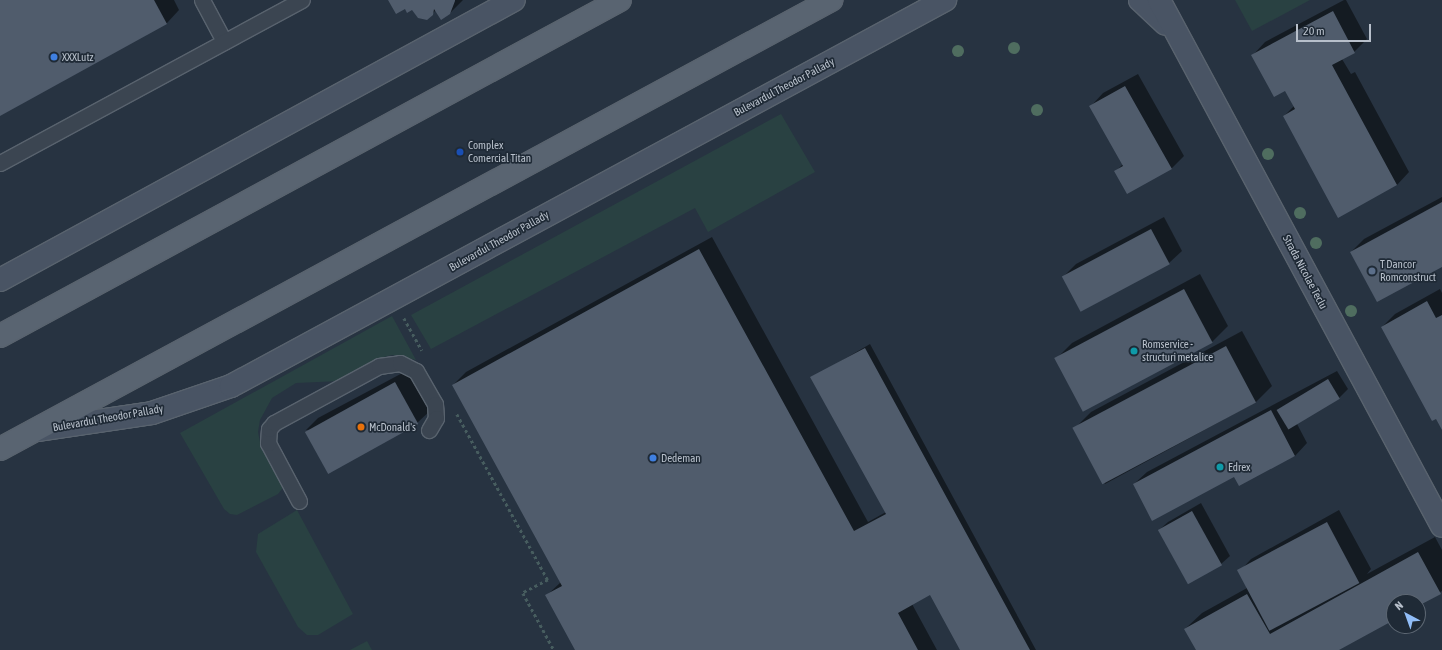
<!DOCTYPE html>
<style>
body{margin:0}
#map{position:relative;width:1442px;height:650px;overflow:hidden;background:#273341;font-family:"Asap Condensed",sans-serif}
div>[style]{position:absolute}
.green>*{inset:0;background:#294142}
.shadow>*{inset:0;background:#0007}
.building>*{inset:0;background:#505c6c;transform-origin:0 0}
.path>*{height:2.5px;margin-top:-1.25px;transform-origin:0;background:repeating-linear-gradient(90deg,#475d5f 0 3px,transparent 0 6px)}
.roads{filter:drop-shadow(1px 0 #59636e) drop-shadow(-1px 0 #59636e) drop-shadow(0 1px #59636e) drop-shadow(0 -1px #59636e)}
.lane>*{height:15px;margin:-7.5px;padding:0 7.5px;transform-origin:7.5px;border-radius:7.5px;background:#3b4551}
.secondary>*{height:22px;margin:-11px;padding:0 11px;transform-origin:11px;border-radius:11px;background:#495464}
.primary>*{height:22px;margin:-11px;padding:0 11px;transform-origin:11px;border-radius:11px;background:#596471}
.trees>*{width:12px;height:12px;margin:-6px;border-radius:50%;background:#4f6d5f}
.dots>*{width:11px;height:11px;translate:-50% -50%;box-sizing:border-box;border:2px solid #1f2a36;border-radius:50%}
span{translate:-50% -50%;white-space:nowrap;text-align:center;line-height:1.15;-webkit-text-stroke:3.5px #1f2a36;paint-order:stroke}
.poi-label{font-size:11px;color:#b8c0cb}
.left{translate:0 -50%;text-align:left}
.street-label{font-size:11px;color:#b8c0cb}
.north{position:absolute;left:1386px;top:594px;width:40px;height:40px;box-sizing:border-box;background:#1f2a36;border:1px solid #5c6672;border-radius:50%;rotate:319deg;font-size:11px;font-weight:700;line-height:16px;text-align:center;color:#b8c0cb}
.north::after{content:'';display:block;margin:auto;width:14px;height:18px;background:#91bdf7;clip-path:polygon(50% 0,100% 100%,50% 72%,0 100%)}
.scale{position:absolute;left:1296px;top:24px;width:75px;height:18px;box-sizing:border-box;border:2px solid #b8c0cb;border-top:0;padding-left:5px;font-size:12px;line-height:14px;white-space:nowrap;color:#b8c0cb;-webkit-text-stroke:3px #1f2a36;paint-order:stroke}
</style>
<div id="map">
<div class="green">
<div style="clip-path:polygon(1235px 0,1310px 0,1252px 31px)"></div>
<div style="clip-path:polygon(781px 114px,815px 172px,708px 232px,695px 208px,431px 349px,411px 315px)"></div>
<div style="clip-path:polygon(392px 316px,416px 360px,392px 355px,384px 357px,341px 381px,296px 383px,272px 398px,260px 420px,258px 432px,260px 442px,283px 483px,282px 489px,278px 494px,237px 515px,230px 514px,224px 509px,180px 433px)"></div>
<div style="clip-path:polygon(297px 510px,353px 614px,318px 635px,307px 635px,298px 627px,256px 552px,258px 534px)"></div>
<div style="clip-path:polygon(367px 641px,372px 650px,350px 650px)"></div>
</div>
<div class="shadow">
<div style="clip-path:polygon(0 0,174px 0,179px 10px,167px 23px,0 115px)"></div>
<div style="clip-path:polygon(390px 0,463px 0,450px 13px,436px 10px,432px 14px,405px 8px)"></div>
<div style="clip-path:polygon(1344px 0,1346px 0,1367px 39px,1354px 52px,1342px 59px,1351px 74px,1355px 72px,1409px 172px,1397px 185px,1284px 116px,1294px 106px,1285px 89px,1253px 55px,1265px 42px)"></div>
<div style="clip-path:polygon(1138px 74px,1184px 156px,1171px 169px,1116px 171px,1123px 164px,1091px 106px,1103px 93px)"></div>
<div style="clip-path:polygon(1442px 197px,1442px 266px,1351px 252px,1364px 239px)"></div>
<div style="clip-path:polygon(1164px 217px,1182px 251px,1169px 263px,1063px 277px,1076px 264px)"></div>
<div style="clip-path:polygon(712px 237px,868px 522px,886px 512px,812px 378px,870px 344px,1036px 650px,961px 650px,930px 593px,912px 604px,937px 650px,576px 650px,546px 596px,561px 582px,453px 385px,466px 372px)"></div>
<div style="clip-path:polygon(1200px 274px,1228px 326px,1212px 342px,1056px 359px,1072px 343px)"></div>
<div style="clip-path:polygon(1440px 289px,1442px 293px,1442px 428px,1382px 327px,1395px 314px)"></div>
<div style="clip-path:polygon(1242px 331px,1272px 386px,1256px 402px,1105px 484px,1075px 428px,1091px 412px)"></div>
<div style="clip-path:polygon(408px 370px,430px 411px,417px 423px,306px 430px,318px 418px)"></div>
<div style="clip-path:polygon(1337px 371px,1348px 389px,1339px 398px,1296px 422px,1307px 443px,1295px 456px,1235px 476px,1134px 484px,1147px 472px)"></div>
<div style="clip-path:polygon(1201px 503px,1230px 556px,1221px 564px,1159px 530px,1168px 522px)"></div>
<div style="clip-path:polygon(1339px 510px,1371px 569px,1367px 574px,1435px 537px,1442px 550px,1442px 591px,1418px 605px,1418px 602px,1394px 602px,1394px 618px,1337px 650px,1197px 650px,1185px 629px,1202px 613px,1247px 588px,1239px 572px,1251px 559px)"></div>
</div>
<div class="building">
<div style="clip-path:polygon(0 0,154px 0,167px 24px,0 116px)"></div>
<div style="clip-path:polygon(388px 0,455px 0,455px 1px,450px 14px,441px 20px,434px 9px,433px 15px,427px 20px,418px 18px,412px 10px,407px 13px,405px 9px,396px 14px)"></div>
<div style="clip-path:polygon(1333px 11px,1355px 53px,1332px 65px,1397px 185px,1338px 218px,1283px 116px,1295px 109px,1285px 91px,1274px 97px,1251px 55px)"></div>
<div style="clip-path:polygon(1125px 86px,1172px 169px,1127px 194px,1114px 171px,1123px 166px,1089px 106px)"></div>
<div style="clip-path:polygon(1442px 202px,1442px 267px,1377px 302px,1350px 252px)"></div>
<div style="left:1151px;top:229px;width:40px;height:101px;rotate:62deg"></div>
<div style="clip-path:polygon(699px 249px,854px 531px,886px 514px,810px 377px,865px 348px,1030px 650px,960px 650px,930px 595px,898px 613px,918px 650px,575px 650px,545px 595px,562px 586px,452px 385px)"></div>
<div style="left:1184px;top:289px;width:61px;height:147px;rotate:62deg"></div>
<div style="clip-path:polygon(1427px 301px,1436px 318px,1442px 315px,1442px 430px,1436px 419px,1432px 421px,1381px 327px)"></div>
<div style="left:1226px;top:346px;width:64px;height:174px;rotate:62deg"></div>
<div style="left:1328px;top:379px;width:23px;height:60px;rotate:59deg"></div>
<div style="left:395px;top:382px;width:48px;height:103px;rotate:61deg"></div>
<div style="clip-path:polygon(1271px 410px,1295px 456px,1239px 486px,1234px 477px,1152px 521px,1133px 484px)"></div>
<div style="left:1192px;top:511px;width:62px;height:39px;rotate:61deg"></div>
<div style="left:1327px;top:522px;width:69px;height:102px;rotate:62deg"></div>
<div style="clip-path:polygon(1418px 552px,1441px 594px,1418px 606px,1418px 602px,1394px 602px,1394px 620px,1339px 650px,1196px 650px,1184px 629px,1247px 594px,1270px 634px)"></div>
</div>
<div class="path">
<div style="left:404px;top:318px;width:37px;rotate:61deg"></div>
<div style="left:457px;top:414px;width:189px;rotate:61.3deg"></div>
<div style="left:548px;top:580px;width:28px;rotate:153deg"></div>
<div style="left:523px;top:593px;width:65px;rotate:61.5deg"></div>
</div>
<div class="roads">
<div class="lane">
<div style="left:202px;top:0;width:47px;rotate:61.8deg"></div>
<div style="left:0;top:163px;width:343px;rotate:-28.4deg"></div>
<div style="left:299px;top:501px;width:66px;rotate:-118.1deg"></div>
<div style="left:268px;top:443px;width:14px;rotate:-86deg"></div>
<div style="left:269px;top:429px;width:8px;rotate:-50deg"></div>
<div style="left:274px;top:423px;width:119px;rotate:-28.5deg"></div>
<div style="left:379px;top:366px;width:21px;rotate:-8deg"></div>
<div style="left:400px;top:363px;width:18px;rotate:27deg"></div>
<div style="left:416px;top:371px;width:38px;rotate:60deg"></div>
<div style="left:435px;top:404px;width:14px;rotate:86deg"></div>
<div style="left:436px;top:418px;width:14px;rotate:120deg"></div>
</div>
<div class="secondary">
<div style="left:1140px;top:0;width:35px;rotate:43deg"></div>
<div style="left:1159px;top:0;width:597px;rotate:61.72deg"></div>
<div style="left:0;top:280px;width:585px;rotate:-28.58deg"></div>
<div style="left:37px;top:430px;width:116px;rotate:-8.4deg"></div>
<div style="left:152px;top:413px;width:83px;rotate:-18.9deg"></div>
<div style="left:231px;top:386px;width:812px;rotate:-28.4deg"></div>
</div>
<div class="primary">
<div style="left:0;top:336px;width:705px;rotate:-28.45deg"></div>
<div style="left:0;top:449px;width:945px;rotate:-28.38deg"></div>
</div>
</div>
<div class="trees">
<div style="left:1014px;top:48px"></div>
<div style="left:958px;top:51px"></div>
<div style="left:1037px;top:110px"></div>
<div style="left:1268px;top:154px"></div>
<div style="left:1300px;top:213px"></div>
<div style="left:1316px;top:243px"></div>
<div style="left:1351px;top:311px"></div>
</div>
<div class="dots">
<div style="left:54px;top:57px;background:#3f7fe0"></div>
<div style="left:460px;top:152px;background:#1a4fb4"></div>
<div style="left:1372px;top:271px;background:#5c6f8a"></div>
<div style="left:1134px;top:351px;background:#0f9aa8"></div>
<div style="left:361px;top:427px;background:#e8710a"></div>
<div style="left:653px;top:458px;background:#3f7fe0"></div>
<div style="left:1220px;top:467px;background:#0f9aa8"></div>
</div>
<div class="poi-label">
<span class="left" style="left:62px;top:57px">XXXLutz</span>
<span class="left" style="left:468px;top:152px">Complex<br>Comercial Titan</span>
<span class="left" style="left:1380px;top:271px">T Dancor<br>Romconstruct</span>
<span class="left" style="left:1142px;top:351px">Romservice -<br>structuri metalice</span>
<span class="left" style="left:369px;top:427px">McDonald's</span>
<span class="left" style="left:661px;top:458px">Dedeman</span>
<span class="left" style="left:1228px;top:467px">Edrex</span>
</div>
<div class="street-label">
<span style="left:784px;top:87px;rotate:-28deg">Bulevardul Theodor Pallady</span>
<span style="left:499px;top:241px;rotate:-29deg">Bulevardul Theodor Pallady</span>
<span style="left:1305px;top:272px;rotate:62deg">Strada Nicolae Teclu</span>
<span style="left:108px;top:418px;rotate:-10deg">Bulevardul Theodor Pallady</span>
</div>
<div class="north">N</div>
<div class="scale">20 m</div>
</div>
